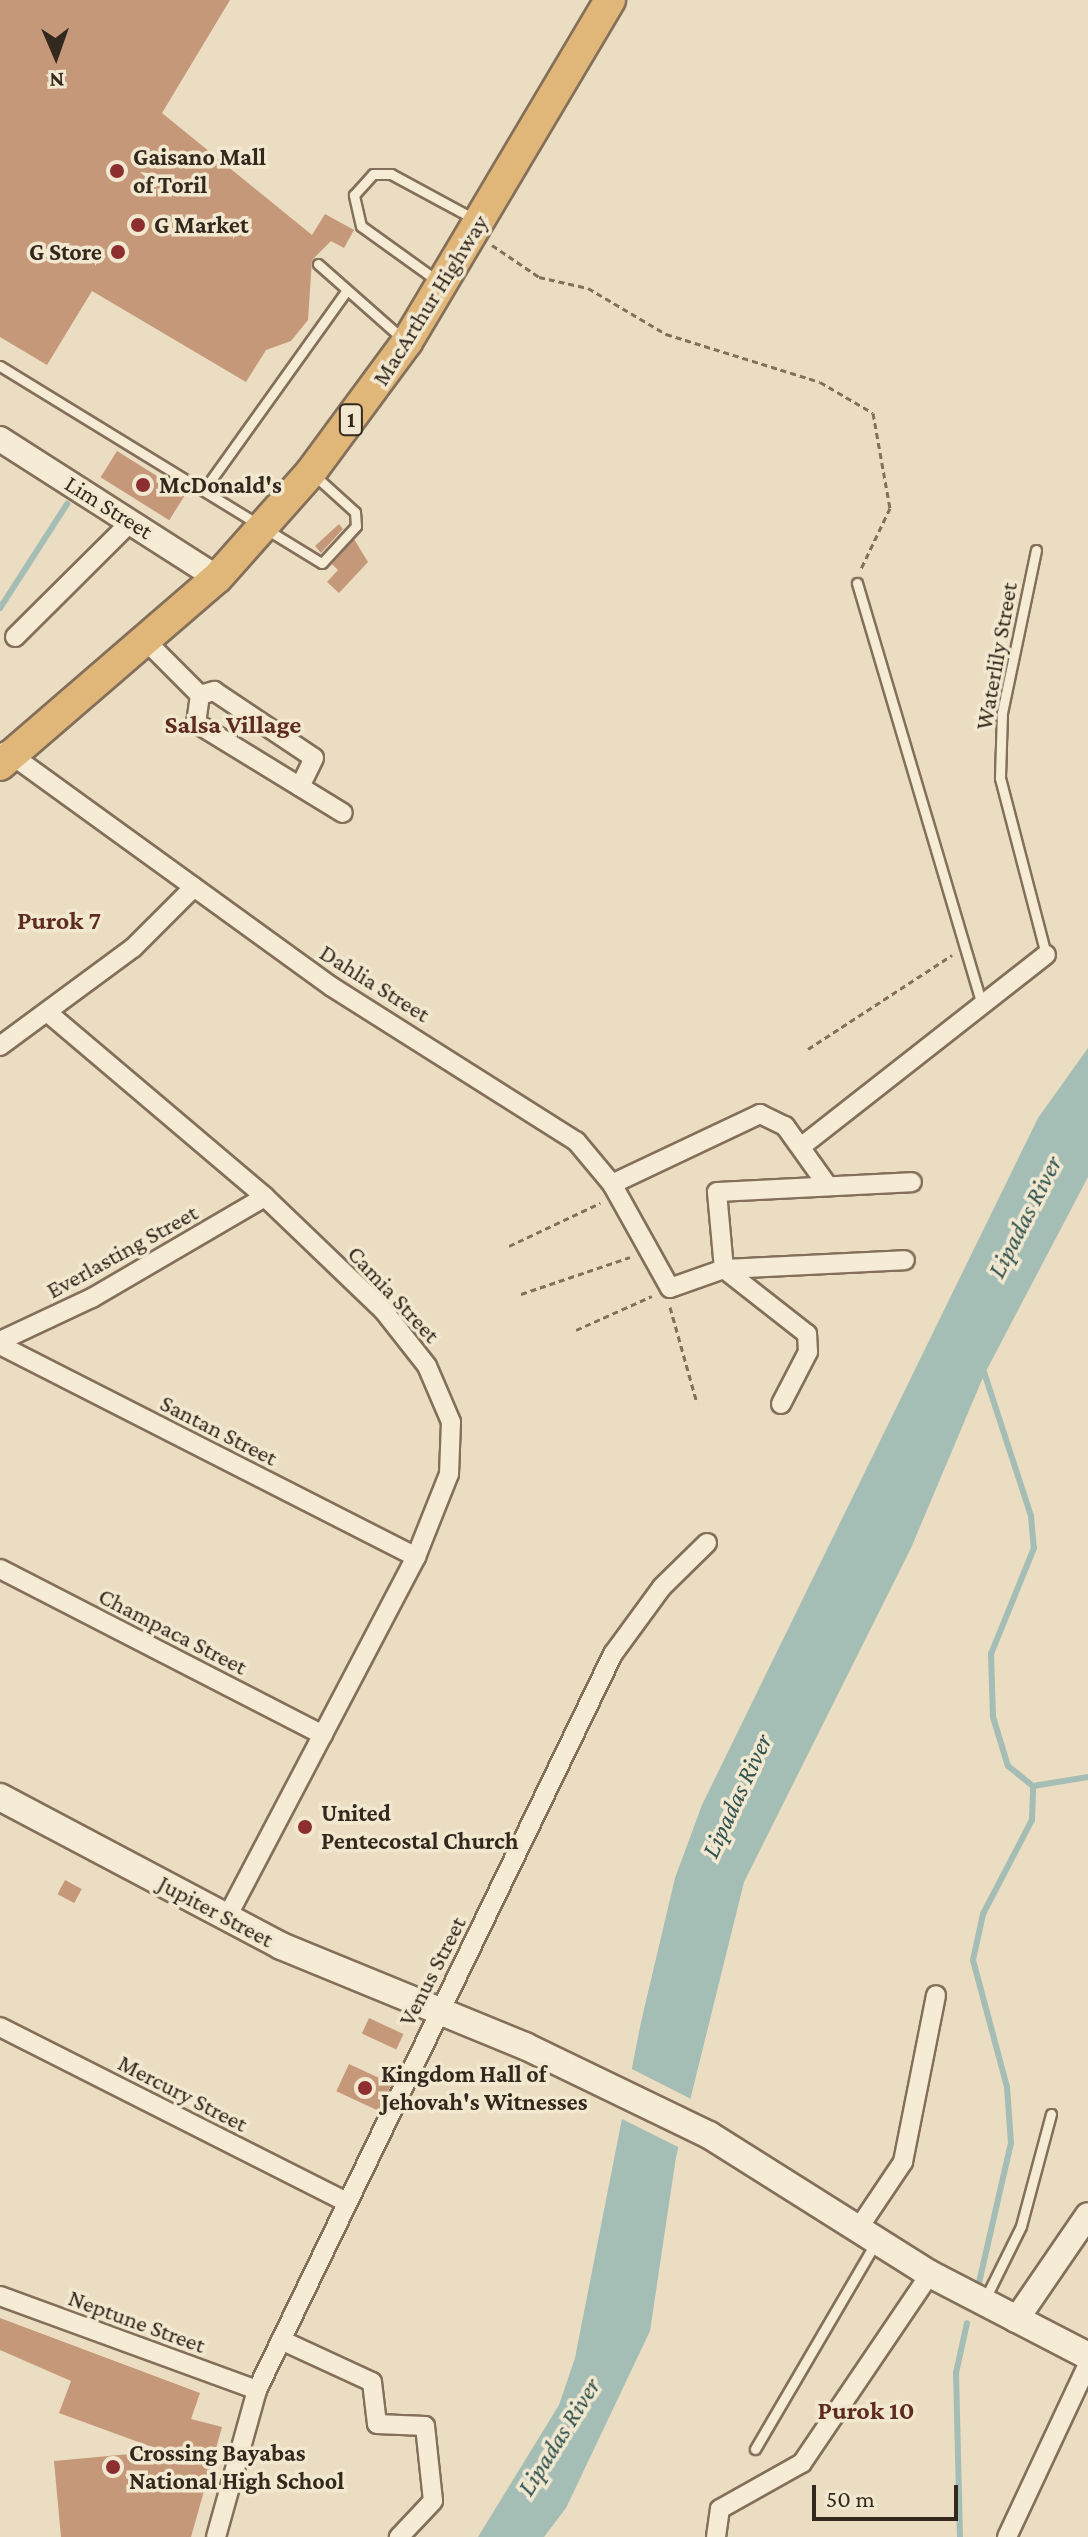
<!DOCTYPE html>
<style>
body{margin:0}
#map{position:relative;width:1088px;height:2537px;overflow:hidden;background:#eaddc1;font-family:"Crimson Pro",serif}
div>[style]{position:absolute}
.water>*{inset:0;background:#a4bdb5}
.pier>*{inset:0;background:#eaddc1}
.stream>*{height:6px;margin:-3px;padding:0 3px;transform-origin:3px;border-radius:3px;background:#a4bdb5}
.building>*{inset:0;background:#c6987a;transform-origin:0 0}
.path>*{height:3px;margin-top:-1.5px;transform-origin:0;background:repeating-linear-gradient(90deg,#836f5a 0 6px,transparent 0 10px)}
.roads{filter:drop-shadow(2px 0 #836f5a) drop-shadow(-2px 0 #836f5a) drop-shadow(0 2px #836f5a) drop-shadow(0 -2px #836f5a)}
.service>*{height:9px;margin:-4.5px;padding:0 4.5px;transform-origin:4.5px;border-radius:4.5px;background:#f6ebd4}
.minor>*{height:18px;margin:-9px;padding:0 9px;transform-origin:9px;border-radius:9px;background:#f6ebd4}
.tertiary>*{height:24px;margin:-12px;padding:0 12px;transform-origin:12px;border-radius:12px;background:#f6ebd4}
.secondary>*{height:26px;margin:-13px;padding:0 13px;transform-origin:13px;border-radius:13px;background:#f6ebd4}
.trunk>*{height:30px;margin:-15px;padding:0 15px;transform-origin:15px;border-radius:15px;background:#e0b679}
.dots>*{width:22px;height:22px;translate:-50% -50%;box-sizing:border-box;border:4px solid #f2e8d0;border-radius:50%}
span{translate:-50% -50%;white-space:nowrap;text-align:center;line-height:1.15;-webkit-text-stroke:7px #f2e8d0;paint-order:stroke}
.shield-label span{padding:2px 6px;background:#f2e8d0;border:2px solid;border-radius:6px;-webkit-text-stroke-width:0}
.shield-label{font-size:22px;color:#33281d;font-weight:700}
.poi-label{font-size:24px;color:#33281d;font-weight:700}
.left{translate:0 -50%;text-align:left}
.right{translate:-100% -50%;text-align:right}
.street-label{font-size:24px;color:#33281d}
.neighbourhood-label{font-size:26px;color:#5d2b20;font-weight:700}
.water-label{font-size:26px;color:#2e524f;font-style:italic}
.north{position:absolute;left:16px;top:16px;width:80px;height:80px;-webkit-text-stroke:6px #f2e8d0;paint-order:stroke;rotate:178deg;font-size:22px;font-weight:700;line-height:32px;text-align:center;color:#33281d}
.north::after{content:'';display:block;margin:auto;width:28px;height:36px;background:#33281d;clip-path:polygon(50% 0,100% 100%,50% 72%,0 100%)}
.scale{position:absolute;left:812px;top:2485px;width:146px;height:36px;box-sizing:border-box;border:4px solid #33281d;border-top:0;padding-left:10px;font-size:24px;line-height:28px;white-space:nowrap;color:#33281d;-webkit-text-stroke:6px #f2e8d0;paint-order:stroke}
</style>
<div id="map">
<div class="water">
<div style="clip-path:polygon(1088px 1048px,1088px 1177px,984px 1375px,911px 1548px,744px 1882px,676px 2157px,650px 2331px,566px 2508px,544px 2537px,478px 2537px,559px 2405px,575px 2358px,641px 2022px,675px 1878px,702px 1805px,1038px 1118px)"></div>
</div>
<div class="pier">
<div style="clip-path:polygon(628px 2067px,693px 2100px,682px 2149px,618px 2117px)"></div>
</div>
<div class="stream">
<div style="left:0;top:608px;width:124px;rotate:-57.2deg"></div>
<div style="left:983px;top:1369px;width:155px;rotate:71.9deg"></div>
<div style="left:1031px;top:1516px;width:32px;rotate:85deg"></div>
<div style="left:1034px;top:1548px;width:114px;rotate:112.1deg"></div>
<div style="left:991px;top:1654px;width:63px;rotate:88.2deg"></div>
<div style="left:993px;top:1717px;width:51px;rotate:73deg"></div>
<div style="left:1008px;top:1766px;width:32px;rotate:39deg"></div>
<div style="left:1033px;top:1786px;width:56px;rotate:-9.3deg"></div>
<div style="left:978px;top:2287px;width:148px;rotate:-77.1deg"></div>
<div style="left:1011px;top:2143px;width:56px;rotate:-94.1deg"></div>
<div style="left:1007px;top:2087px;width:131px;rotate:-105deg"></div>
<div style="left:973px;top:1960px;width:47px;rotate:-77.7deg"></div>
<div style="left:983px;top:1914px;width:106px;rotate:-62.5deg"></div>
<div style="left:1032px;top:1820px;width:34px;rotate:-88deg"></div>
<div style="left:960px;top:2537px;width:164px;rotate:-91.4deg"></div>
<div style="left:956px;top:2373px;width:51px;rotate:-77.6deg"></div>
</div>
<div class="building">
<div style="clip-path:polygon(0 0,230px 0,162px 113px,312px 235px,325px 214px,354px 230px,344px 248px,331px 241px,312px 260px,308px 320px,291px 341px,266px 350px,246px 382px,92px 291px,47px 365px,0 337px)"></div>
<div style="left:117px;top:451px;width:81px;height:31px;rotate:32deg"></div>
<div style="clip-path:polygon(339px 524px,343px 529px,321px 553px,315px 546px)"></div>
<div style="clip-path:polygon(354px 539px,368px 562px,339px 593px,327px 582px,338px 570px,332px 564px)"></div>
<div style="left:65px;top:1880px;width:19px;height:16px;rotate:28deg"></div>
<div style="left:369px;top:2018px;width:38px;height:17px;rotate:25deg"></div>
<div style="left:349px;top:2064px;width:47px;height:30px;rotate:25deg"></div>
<div style="clip-path:polygon(0 2318px,200px 2393px,191px 2419px,222px 2427px,191px 2537px,61px 2537px,54px 2461px,163px 2451px,59px 2413px,71px 2381px,0 2350px)"></div>
</div>
<div class="path">
<div style="left:492px;top:245px;width:57px;rotate:34.2deg"></div>
<div style="left:539px;top:277px;width:50px;rotate:12.7deg"></div>
<div style="left:588px;top:288px;width:91px;rotate:30.5deg"></div>
<div style="left:666px;top:334px;width:161px;rotate:17.3deg"></div>
<div style="left:820px;top:382px;width:61px;rotate:30.3deg"></div>
<div style="left:873px;top:413px;width:97px;rotate:79.9deg"></div>
<div style="left:890px;top:508px;width:70px;rotate:115.5deg"></div>
<div style="left:808px;top:1049px;width:172px;rotate:-33.1deg"></div>
<div style="left:509px;top:1246px;width:101px;rotate:-25.3deg"></div>
<div style="left:521px;top:1294px;width:115px;rotate:-18.7deg"></div>
<div style="left:670px;top:1307px;width:100px;rotate:74.3deg"></div>
<div style="left:576px;top:1330px;width:83px;rotate:-24.1deg"></div>
</div>
<div class="roads">
<div class="service">
<div style="left:318px;top:264px;width:115px;rotate:41.5deg"></div>
<div style="left:439px;top:282px;width:96px;rotate:-144.3deg"></div>
<div style="left:361px;top:226px;width:32px;rotate:-103deg"></div>
<div style="left:354px;top:195px;width:28px;rotate:-48deg"></div>
<div style="left:373px;top:174px;width:18px"></div>
<div style="left:391px;top:174px;width:97px;rotate:28.4deg"></div>
<div style="left:0;top:366px;width:377px;rotate:31.5deg"></div>
<div style="left:322px;top:563px;width:50px;rotate:-47.4deg"></div>
<div style="left:356px;top:526px;width:14px;rotate:-94deg"></div>
<div style="left:355px;top:512px;width:57px;rotate:-137.9deg"></div>
<div style="left:206px;top:487px;width:242px;rotate:-54.4deg"></div>
<div style="left:1036px;top:550px;width:167px;rotate:101.8deg"></div>
<div style="left:1002px;top:713px;width:65px;rotate:91.8deg"></div>
<div style="left:1000px;top:778px;width:183px;rotate:75.4deg"></div>
<div style="left:857px;top:583px;width:440px;rotate:73.5deg"></div>
<div style="left:985px;top:2299px;width:81px;rotate:-63.7deg"></div>
<div style="left:1021px;top:2226px;width:116px;rotate:-75deg"></div>
<div style="left:755px;top:2449px;width:238px;rotate:-59.7deg"></div>
</div>
<div class="minor">
<div style="left:15px;top:637px;width:165px;rotate:-44.8deg"></div>
<div style="left:147px;top:642px;width:75px;rotate:45deg"></div>
<div style="left:200px;top:695px;width:28px;rotate:98deg"></div>
<div style="left:196px;top:723px;width:172px;rotate:31.5deg"></div>
<div style="left:200px;top:695px;width:15px;rotate:-16deg"></div>
<div style="left:214px;top:691px;width:120px;rotate:33.8deg"></div>
<div style="left:314px;top:758px;width:32px;rotate:116deg"></div>
<div style="left:6px;top:751px;width:402px;rotate:35.9deg"></div>
<div style="left:332px;top:987px;width:289px;rotate:32.3deg"></div>
<div style="left:576px;top:1141px;width:56px;rotate:50.1deg"></div>
<div style="left:612px;top:1184px;width:119px;rotate:60.9deg"></div>
<div style="left:670px;top:1288px;width:57px;rotate:-19.4deg"></div>
<div style="left:724px;top:1269px;width:181px;rotate:-2.8deg"></div>
<div style="left:47px;top:1012px;width:286px;rotate:40.3deg"></div>
<div style="left:265px;top:1197px;width:163px;rotate:43.8deg"></div>
<div style="left:383px;top:1310px;width:71px;rotate:51.8deg"></div>
<div style="left:427px;top:1366px;width:61px;rotate:66.8deg"></div>
<div style="left:451px;top:1422px;width:52px;rotate:92.2deg"></div>
<div style="left:449px;top:1474px;width:89px;rotate:111.7deg"></div>
<div style="left:416px;top:1557px;width:407px;rotate:117.7deg"></div>
<div style="left:0;top:1046px;width:165px;rotate:-36.4deg"></div>
<div style="left:133px;top:948px;width:86px;rotate:-45deg"></div>
<div style="left:802px;top:1146px;width:310px;rotate:-38.1deg"></div>
<div style="left:612px;top:1184px;width:164px;rotate:-25.3deg"></div>
<div style="left:760px;top:1114px;width:28px;rotate:26deg"></div>
<div style="left:785px;top:1126px;width:74px;rotate:54.4deg"></div>
<div style="left:0;top:1341px;width:102px;rotate:-25.1deg"></div>
<div style="left:92px;top:1298px;width:200px;rotate:-30.3deg"></div>
<div style="left:0;top:1345px;width:467px;rotate:27deg"></div>
<div style="left:781px;top:1404px;width:59px;rotate:-62.6deg"></div>
<div style="left:808px;top:1352px;width:18px;rotate:-93deg"></div>
<div style="left:807px;top:1334px;width:105px;rotate:-141.9deg"></div>
<div style="left:724px;top:1269px;width:77px;rotate:-95.2deg"></div>
<div style="left:717px;top:1192px;width:195px;rotate:-2.9deg"></div>
<div style="left:0;top:1569px;width:363px;rotate:27.2deg"></div>
<div style="left:0;top:2027px;width:386px;rotate:26.8deg"></div>
<div style="left:858px;top:2229px;width:81px;rotate:-56.1deg"></div>
<div style="left:903px;top:2162px;width:170px;rotate:-78.8deg"></div>
<div style="left:0;top:2296px;width:274px;rotate:20.1deg"></div>
<div style="left:281px;top:2340px;width:100px;rotate:24.8deg"></div>
<div style="left:372px;top:2382px;width:42px;rotate:83.2deg"></div>
<div style="left:377px;top:2424px;width:48px;rotate:2.4deg"></div>
<div style="left:425px;top:2426px;width:75px;rotate:83.9deg"></div>
<div style="left:433px;top:2501px;width:50px;rotate:133.4deg"></div>
<div style="left:216px;top:2537px;width:153px;rotate:-74.4deg"></div>
<div style="left:257px;top:2390px;width:818px;rotate:-64.19deg"></div>
<div style="left:613px;top:1654px;width:83px;rotate:-53.8deg"></div>
<div style="left:662px;top:1587px;width:63px;rotate:-44.4deg"></div>
<div style="left:716px;top:2537px;width:28px;rotate:-82deg"></div>
<div style="left:720px;top:2509px;width:94px;rotate:-29.3deg"></div>
<div style="left:802px;top:2463px;width:228px;rotate:-55.9deg"></div>
<div style="left:1007px;top:2537px;width:191px;rotate:-64.9deg"></div>
</div>
<div class="tertiary">
<div style="left:0;top:439px;width:258px;rotate:32.6deg"></div>
<div style="left:1016px;top:2320px;width:127px;rotate:-55.6deg"></div>
</div>
<div class="secondary">
<div style="left:0;top:1797px;width:318px;rotate:27.9deg"></div>
<div style="left:281px;top:1946px;width:264px;rotate:22.3deg"></div>
<div style="left:525px;top:2046px;width:204px;rotate:25.8deg"></div>
<div style="left:709px;top:2135px;width:261px;rotate:32.2deg"></div>
<div style="left:930px;top:2274px;width:178px;rotate:27.4deg"></div>
</div>
<div class="trunk">
<div style="left:0;top:765px;width:286px;rotate:-40.8deg"></div>
<div style="left:217px;top:578px;width:142px;rotate:-48.4deg"></div>
<div style="left:311px;top:472px;width:162px;rotate:-53.6deg"></div>
<div style="left:407px;top:342px;width:398px;rotate:-59.3deg"></div>
</div>
</div>
<div class="dots">
<div style="left:117px;top:171px;background:#8d2e31"></div>
<div style="left:138px;top:225px;background:#8d2e31"></div>
<div style="left:118px;top:252px;background:#8d2e31"></div>
<div style="left:143px;top:485px;background:#8d2e31"></div>
<div style="left:305px;top:1827px;background:#8d2e31"></div>
<div style="left:365px;top:2088px;background:#8d2e31"></div>
<div style="left:113px;top:2467px;background:#8d2e31"></div>
</div>
<div class="shield-label">
<span style="left:351px;top:420px">1</span>
</div>
<div class="poi-label">
<span class="left" style="left:133px;top:171px">Gaisano Mall<br>of Toril</span>
<span class="left" style="left:154px;top:225px">G Market</span>
<span class="right" style="left:102px;top:252px">G Store</span>
<span class="left" style="left:159px;top:485px">McDonald's</span>
<span class="left" style="left:321px;top:1827px">United<br>Pentecostal Church</span>
<span class="left" style="left:381px;top:2088px">Kingdom Hall of<br>Jehovah's Witnesses</span>
<span class="left" style="left:129px;top:2467px">Crossing Bayabas<br>National High School</span>
</div>
<div class="street-label">
<span style="left:430px;top:300px;rotate:-58deg">MacArthur Highway</span>
<span style="left:109px;top:507px;rotate:32deg">Lim Street</span>
<span style="left:996px;top:656px;rotate:-80deg">Waterlily Street</span>
<span style="left:375px;top:983px;rotate:32deg">Dahlia Street</span>
<span style="left:122px;top:1251px;rotate:-29deg">Everlasting Street</span>
<span style="left:394px;top:1294px;rotate:47deg">Camia Street</span>
<span style="left:219px;top:1430px;rotate:27deg">Santan Street</span>
<span style="left:173px;top:1631px;rotate:27deg">Champaca Street</span>
<span style="left:216px;top:1911px;rotate:28deg">Jupiter Street</span>
<span style="left:432px;top:1971px;rotate:-63deg">Venus Street</span>
<span style="left:183px;top:2093px;rotate:27deg">Mercury Street</span>
<span style="left:137px;top:2321px;rotate:20deg">Neptune Street</span>
</div>
<div class="neighbourhood-label">
<span style="left:233px;top:725px">Salsa Village</span>
<span style="left:59px;top:921px">Purok 7</span>
<span style="left:866px;top:2411px">Purok 10</span>
</div>
<div class="water-label">
<span style="left:1025px;top:1217px;rotate:-63deg">Lipadas River</span>
<span style="left:737px;top:1796px;rotate:-65deg">Lipadas River</span>
<span style="left:559px;top:2437px;rotate:-58deg">Lipadas River</span>
</div>
<div class="north">N</div>
<div class="scale">50 m</div>
</div>
